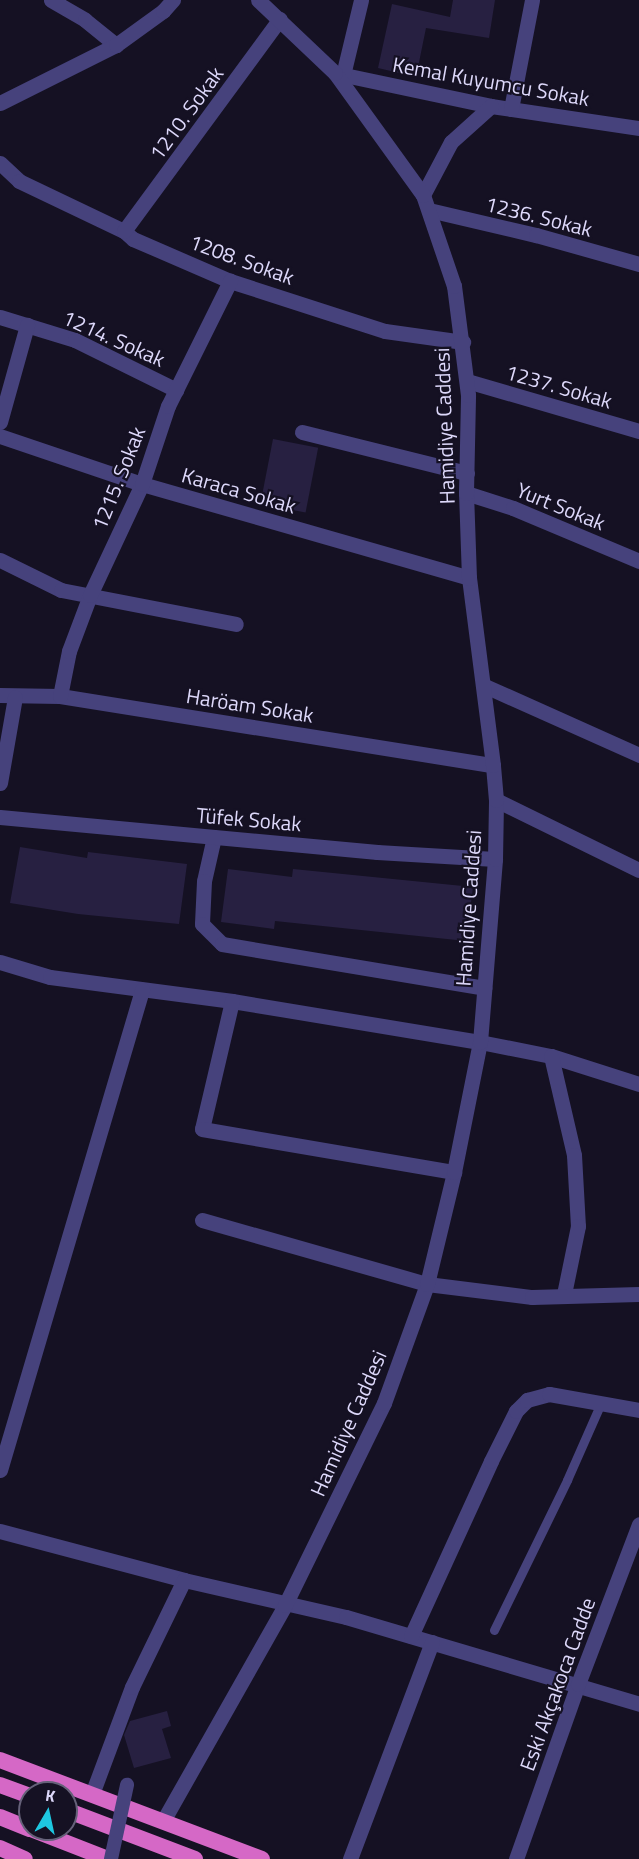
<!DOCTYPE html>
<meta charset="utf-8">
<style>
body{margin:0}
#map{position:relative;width:639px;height:1859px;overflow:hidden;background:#151123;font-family:"Titillium Web",sans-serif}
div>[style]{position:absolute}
.building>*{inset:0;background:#272041;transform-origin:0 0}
.service>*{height:9px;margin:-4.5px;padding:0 4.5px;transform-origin:4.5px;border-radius:4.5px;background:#46427c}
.minor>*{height:15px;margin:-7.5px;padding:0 7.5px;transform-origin:7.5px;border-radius:7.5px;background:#46427c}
.tertiary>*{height:15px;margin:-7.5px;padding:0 7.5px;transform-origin:7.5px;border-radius:7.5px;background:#46427c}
.trunk>*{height:16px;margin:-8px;padding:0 8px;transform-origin:8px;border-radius:8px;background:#d568c6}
.pedestrian-bridge>*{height:14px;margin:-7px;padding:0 7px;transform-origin:7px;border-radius:7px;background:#46427c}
span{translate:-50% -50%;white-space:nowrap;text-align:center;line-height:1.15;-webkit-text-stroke:4.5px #151123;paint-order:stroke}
.street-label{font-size:21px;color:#ddd8fa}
.north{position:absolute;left:18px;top:1781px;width:60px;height:60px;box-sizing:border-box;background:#151123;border:2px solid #656179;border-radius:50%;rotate:9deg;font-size:16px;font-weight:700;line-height:24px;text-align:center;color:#ddd8fa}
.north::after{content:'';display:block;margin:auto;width:21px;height:27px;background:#1ec7e0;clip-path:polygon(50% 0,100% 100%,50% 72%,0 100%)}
</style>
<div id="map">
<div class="building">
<div style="clip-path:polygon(453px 0,495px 0,489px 38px,426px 28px,416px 77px,378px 68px,392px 4px,450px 17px)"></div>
<div style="left:273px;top:439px;width:46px;height:66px;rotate:11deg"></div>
<div style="clip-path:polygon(20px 847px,87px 858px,88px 852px,187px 864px,179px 924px,78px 914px,10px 903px)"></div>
<div style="clip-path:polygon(228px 869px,292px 877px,293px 869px,473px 887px,466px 941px,275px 921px,274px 929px,221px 922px)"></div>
<div style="clip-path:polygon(167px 1711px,171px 1726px,162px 1729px,171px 1758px,134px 1768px,124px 1735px,130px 1721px)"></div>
</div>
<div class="service">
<div style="left:494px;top:1630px;width:167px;rotate:-64deg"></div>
<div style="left:567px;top:1480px;width:84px;rotate:-66.2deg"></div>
</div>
<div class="minor">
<div style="left:51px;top:0;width:39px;rotate:30deg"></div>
<div style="left:85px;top:20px;width:40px;rotate:39deg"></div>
<div style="left:335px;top:73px;width:159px;rotate:11.9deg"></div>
<div style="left:491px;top:106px;width:150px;rotate:8.5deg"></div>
<div style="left:343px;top:75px;width:77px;rotate:-76.5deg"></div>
<div style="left:0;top:103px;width:130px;rotate:-26.6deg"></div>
<div style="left:116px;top:45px;width:58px;rotate:-35.9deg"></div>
<div style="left:163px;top:11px;width:15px;rotate:-48deg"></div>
<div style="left:511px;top:109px;width:111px;rotate:-79.1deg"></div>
<div style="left:0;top:163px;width:26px;rotate:43deg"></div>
<div style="left:19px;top:181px;width:116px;rotate:25.5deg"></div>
<div style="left:124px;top:231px;width:12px;rotate:42deg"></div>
<div style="left:133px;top:239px;width:106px;rotate:23.4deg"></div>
<div style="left:230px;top:281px;width:163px;rotate:17.9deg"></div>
<div style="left:385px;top:331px;width:79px;rotate:8deg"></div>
<div style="left:423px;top:195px;width:60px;rotate:-62.2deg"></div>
<div style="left:451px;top:142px;width:54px;rotate:-42deg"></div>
<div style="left:429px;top:210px;width:110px;rotate:13.2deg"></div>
<div style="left:536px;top:235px;width:107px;rotate:15.7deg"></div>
<div style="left:124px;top:231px;width:263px;rotate:-53.7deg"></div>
<div style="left:0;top:317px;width:78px;rotate:17deg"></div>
<div style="left:75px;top:340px;width:113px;rotate:26.3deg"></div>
<div style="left:467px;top:381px;width:179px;rotate:16.2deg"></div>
<div style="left:0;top:422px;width:101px;rotate:-74.4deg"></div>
<div style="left:302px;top:432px;width:170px;rotate:14deg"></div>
<div style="left:0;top:436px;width:150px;rotate:18.7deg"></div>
<div style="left:142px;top:484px;width:340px;rotate:16deg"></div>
<div style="left:466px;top:493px;width:49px;rotate:17.7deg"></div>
<div style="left:513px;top:508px;width:137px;rotate:22.8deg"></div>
<div style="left:0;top:560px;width:68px;rotate:26.2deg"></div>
<div style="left:61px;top:590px;width:178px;rotate:11deg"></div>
<div style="left:485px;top:686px;width:169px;rotate:24.1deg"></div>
<div style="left:0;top:695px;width:60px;rotate:1deg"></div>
<div style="left:60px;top:696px;width:438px;rotate:9.1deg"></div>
<div style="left:60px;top:696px;width:46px;rotate:-78.7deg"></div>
<div style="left:69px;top:651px;width:60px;rotate:-69.4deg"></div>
<div style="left:90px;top:595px;width:123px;rotate:-64.9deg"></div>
<div style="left:142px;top:484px;width:82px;rotate:-71.6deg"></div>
<div style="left:168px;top:406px;width:140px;rotate:-63.6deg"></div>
<div style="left:0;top:783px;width:87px;rotate:-80.1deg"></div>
<div style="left:496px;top:800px;width:159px;rotate:26.1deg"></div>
<div style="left:214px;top:837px;width:45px;rotate:102.8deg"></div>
<div style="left:204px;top:881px;width:43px;rotate:92.7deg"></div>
<div style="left:202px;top:924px;width:28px;rotate:45deg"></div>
<div style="left:222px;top:944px;width:266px;rotate:9.5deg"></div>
<div style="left:0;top:962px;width:52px;rotate:16.7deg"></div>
<div style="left:50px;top:977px;width:184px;rotate:7.5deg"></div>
<div style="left:232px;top:1001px;width:251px;rotate:9.4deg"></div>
<div style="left:480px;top:1042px;width:72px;rotate:11.2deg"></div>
<div style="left:551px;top:1056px;width:92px;rotate:17.7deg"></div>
<div style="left:232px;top:1001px;width:131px;rotate:103.2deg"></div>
<div style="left:202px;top:1129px;width:256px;rotate:9.7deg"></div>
<div style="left:551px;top:1056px;width:102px;rotate:76.9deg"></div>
<div style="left:574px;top:1155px;width:71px;rotate:86.8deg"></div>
<div style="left:578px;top:1226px;width:69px;rotate:101.6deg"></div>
<div style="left:202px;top:1220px;width:234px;rotate:15.9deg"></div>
<div style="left:427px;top:1284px;width:106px;rotate:7.1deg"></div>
<div style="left:532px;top:1297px;width:107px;rotate:-1.6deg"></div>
<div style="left:0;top:1470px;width:501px;rotate:-73.52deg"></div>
<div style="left:0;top:1531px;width:190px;rotate:14.9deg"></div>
<div style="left:184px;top:1580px;width:166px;rotate:12.9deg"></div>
<div style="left:346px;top:1617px;width:306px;rotate:16.5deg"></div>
<div style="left:411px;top:1636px;width:192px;rotate:-65.4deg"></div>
<div style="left:491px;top:1461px;width:56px;rotate:-63.4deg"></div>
<div style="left:516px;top:1411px;width:16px;rotate:-45deg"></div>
<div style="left:527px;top:1400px;width:23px;rotate:-15deg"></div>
<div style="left:549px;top:1394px;width:91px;rotate:10.1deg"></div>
<div style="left:92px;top:1794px;width:114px;rotate:-69.5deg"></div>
<div style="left:132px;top:1687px;width:119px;rotate:-64.1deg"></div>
<div style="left:350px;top:1859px;width:232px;rotate:-69.3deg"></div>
</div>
<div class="tertiary">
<div style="left:0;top:817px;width:379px;rotate:5.3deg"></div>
<div style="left:377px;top:852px;width:118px;rotate:3.4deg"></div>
<div style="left:163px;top:1821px;width:248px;rotate:-60.5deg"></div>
<div style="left:285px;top:1605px;width:225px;rotate:-63.9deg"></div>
<div style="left:384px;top:1403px;width:127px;rotate:-70.1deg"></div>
<div style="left:427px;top:1284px;width:115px;rotate:-76.4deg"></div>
<div style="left:454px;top:1172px;width:133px;rotate:-78.7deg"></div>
<div style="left:480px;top:1042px;width:184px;rotate:-85.3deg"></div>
<div style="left:495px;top:859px;width:59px;rotate:-89deg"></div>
<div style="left:496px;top:800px;width:35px;rotate:-95deg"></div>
<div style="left:493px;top:765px;width:189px;rotate:-97.3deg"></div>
<div style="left:469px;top:578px;width:85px;rotate:-92deg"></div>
<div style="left:466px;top:493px;width:98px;rotate:-88.8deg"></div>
<div style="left:468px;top:395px;width:110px;rotate:-97.3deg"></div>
<div style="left:454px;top:286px;width:96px;rotate:-108.8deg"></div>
<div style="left:423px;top:195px;width:150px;rotate:-125.8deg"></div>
<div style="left:335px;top:73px;width:106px;rotate:-136.5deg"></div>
<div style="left:516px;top:1859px;width:186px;rotate:-70.5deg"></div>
<div style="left:578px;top:1684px;width:171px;rotate:-69.1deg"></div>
</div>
<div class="trunk">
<div style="left:0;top:1760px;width:280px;rotate:20.7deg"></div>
<div style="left:0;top:1785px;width:32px;rotate:20deg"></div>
<div style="left:66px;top:1810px;width:138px;rotate:20.8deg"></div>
<div style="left:0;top:1817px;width:32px;rotate:22deg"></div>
<div style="left:31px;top:1829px;width:83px;rotate:21.3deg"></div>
<div style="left:0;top:1848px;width:27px;rotate:24deg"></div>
</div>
<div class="pedestrian-bridge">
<div style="left:111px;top:1859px;width:76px;rotate:-77.8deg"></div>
</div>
<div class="street-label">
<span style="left:491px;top:81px;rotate:10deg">Kemal Kuyumcu Sokak</span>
<span style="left:186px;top:113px;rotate:-54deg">1210. Sokak</span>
<span style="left:539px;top:216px;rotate:14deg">1236. Sokak</span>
<span style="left:242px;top:259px;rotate:20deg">1208. Sokak</span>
<span style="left:114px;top:338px;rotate:24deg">1214. Sokak</span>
<span style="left:559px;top:386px;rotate:16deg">1237. Sokak</span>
<span style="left:444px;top:426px;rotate:-92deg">Hamidiye Caddesi</span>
<span style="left:118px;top:478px;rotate:-68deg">1215. Sokak</span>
<span style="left:239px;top:490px;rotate:16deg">Karaca Sokak</span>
<span style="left:561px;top:506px;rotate:22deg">Yurt Sokak</span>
<span style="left:250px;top:705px;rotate:9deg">Haröam Sokak</span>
<span style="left:249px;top:819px;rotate:5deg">Tüfek Sokak</span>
<span style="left:468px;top:908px;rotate:-86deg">Hamidiye Caddesi</span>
<span style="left:348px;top:1423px;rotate:-66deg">Hamidiye Caddesi</span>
<span style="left:557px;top:1684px;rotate:-70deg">Eski Akçakoca Cadde</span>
</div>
<div class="north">K</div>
</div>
